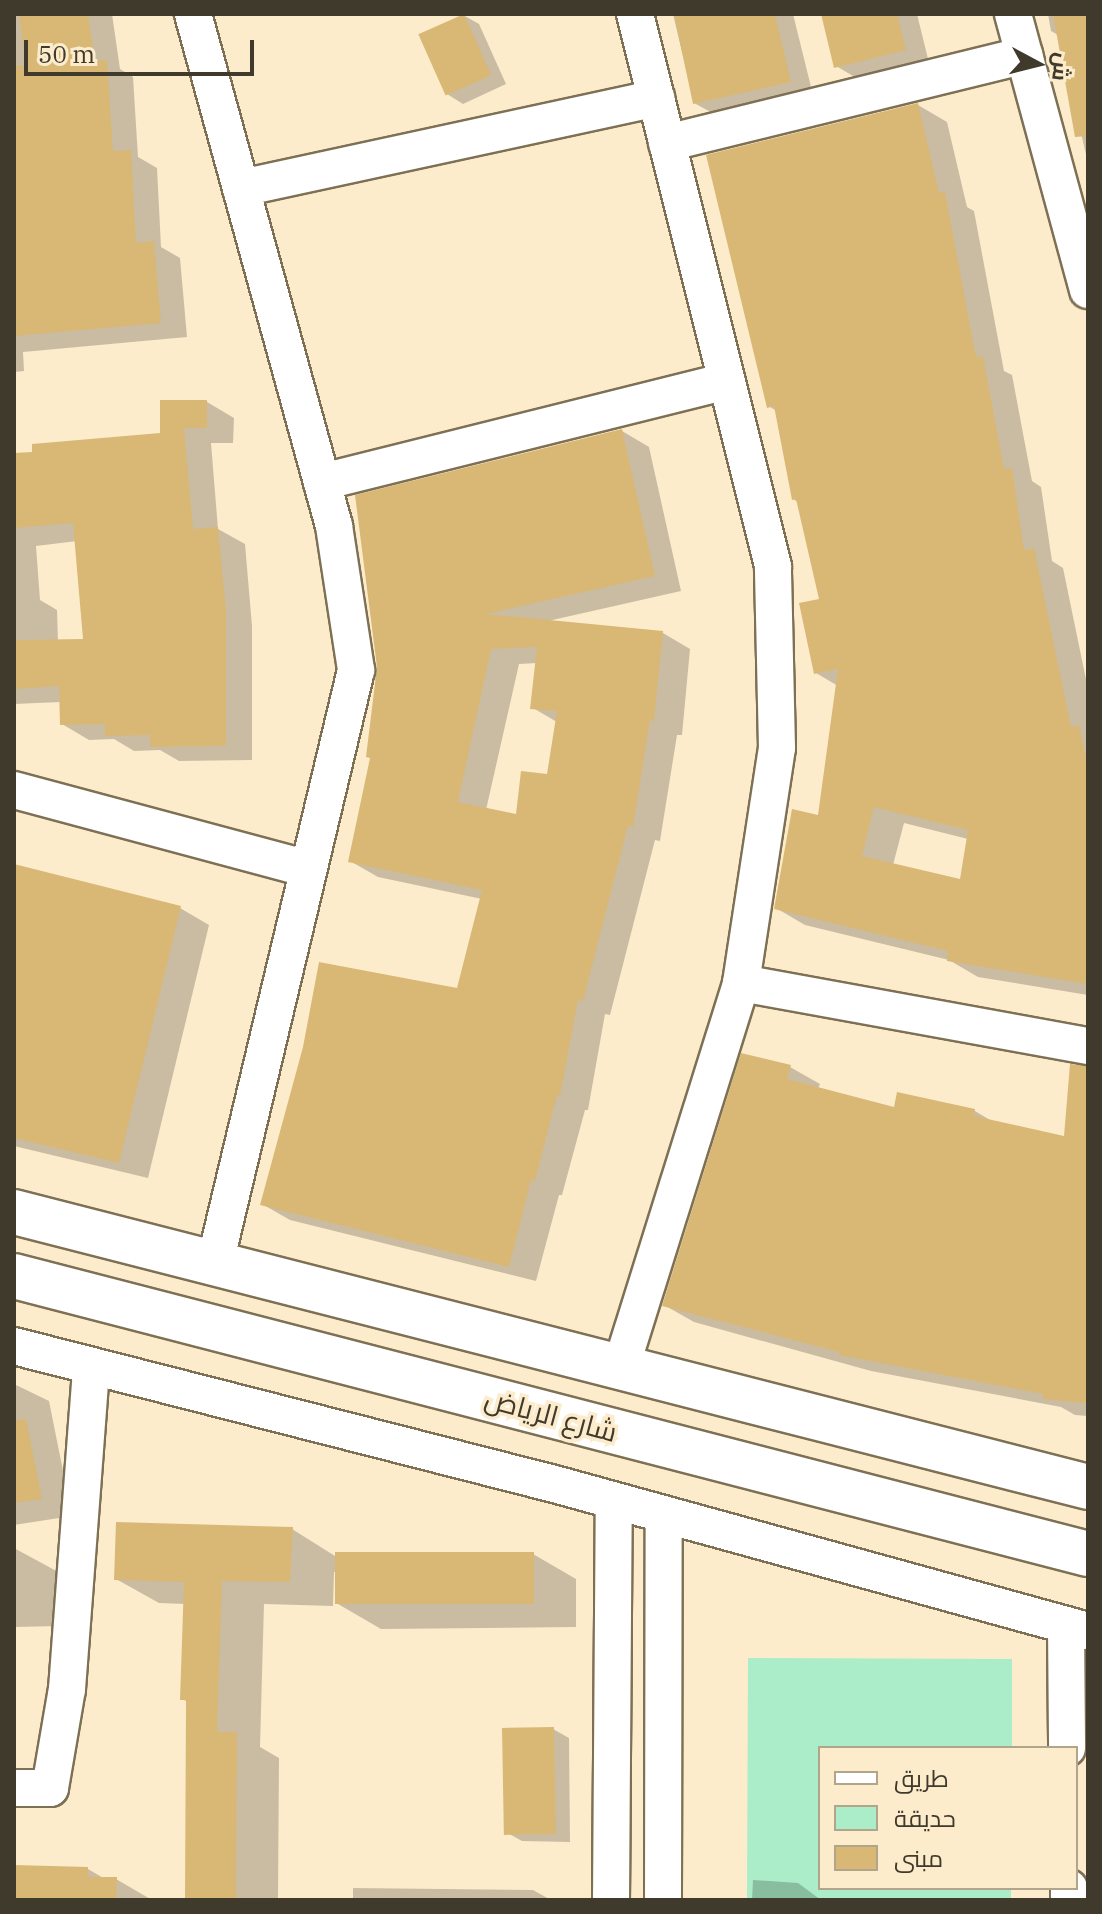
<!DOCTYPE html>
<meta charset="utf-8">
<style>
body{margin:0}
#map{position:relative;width:1102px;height:1914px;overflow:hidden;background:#fceccc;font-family:"IBM Plex Serif",Cairo,serif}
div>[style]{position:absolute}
.green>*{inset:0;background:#abedc9}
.shadow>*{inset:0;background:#0003}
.building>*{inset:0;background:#d9b875;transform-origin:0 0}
.roads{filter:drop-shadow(2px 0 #7e7054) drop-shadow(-2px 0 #7e7054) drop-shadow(0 2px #7e7054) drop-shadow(0 -2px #7e7054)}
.minor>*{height:36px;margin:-18px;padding:0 18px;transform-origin:18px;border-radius:18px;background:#fff}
.secondary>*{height:44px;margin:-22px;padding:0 22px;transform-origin:22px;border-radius:22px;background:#fff}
span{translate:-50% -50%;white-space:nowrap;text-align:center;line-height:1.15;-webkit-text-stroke:7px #fceccc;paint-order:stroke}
.street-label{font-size:28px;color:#403a2d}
.frame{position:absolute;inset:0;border:16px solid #403a2d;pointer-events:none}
.legend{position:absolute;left:818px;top:1746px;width:260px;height:144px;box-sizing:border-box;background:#fceccc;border:2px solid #b1a58c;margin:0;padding:10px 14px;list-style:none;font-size:24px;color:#403a2d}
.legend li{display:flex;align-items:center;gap:16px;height:40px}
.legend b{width:40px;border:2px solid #b1a58c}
.north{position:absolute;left:998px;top:24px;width:80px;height:80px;-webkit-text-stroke:6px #fceccc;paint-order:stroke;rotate:97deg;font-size:22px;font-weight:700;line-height:32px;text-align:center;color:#403a2d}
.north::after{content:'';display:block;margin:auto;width:28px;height:36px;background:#403a2d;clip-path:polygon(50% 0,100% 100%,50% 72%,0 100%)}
.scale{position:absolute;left:24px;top:40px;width:230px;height:36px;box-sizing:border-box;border:4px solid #403a2d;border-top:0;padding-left:10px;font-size:24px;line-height:28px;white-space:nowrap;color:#403a2d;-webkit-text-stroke:6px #fceccc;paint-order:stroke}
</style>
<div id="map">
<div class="green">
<div style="clip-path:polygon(748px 1658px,1012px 1659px,1012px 1748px,820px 1748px,820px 1888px,1011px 1888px,1011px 1900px,747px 1900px)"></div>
</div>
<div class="shadow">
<div style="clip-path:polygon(14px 14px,112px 14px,120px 69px,133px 77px,138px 157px,157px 168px,161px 247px,180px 258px,187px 337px,23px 352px,24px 371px,14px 372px)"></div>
<div style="clip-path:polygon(673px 14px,793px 14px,813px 95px,718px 116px,694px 103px)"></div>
<div style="clip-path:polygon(823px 14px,917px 14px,929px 63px,860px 80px,836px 66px)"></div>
<div style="clip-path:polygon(1048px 14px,1088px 14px,1088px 163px,1058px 35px,1051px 31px)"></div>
<div style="clip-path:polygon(463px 15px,479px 24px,506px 84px,463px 104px,447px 94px)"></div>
<div style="clip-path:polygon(evenodd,918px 105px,947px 122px,967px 207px,974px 211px,1004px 371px,1012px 375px,1032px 481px,1041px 487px,1052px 561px,1063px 568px,1088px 689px,1088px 995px,978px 977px,949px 960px,805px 925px,776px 908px,819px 817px,838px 686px,816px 673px,821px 600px,798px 502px,793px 499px,777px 411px,768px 406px,918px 105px,904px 823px,968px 839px,961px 882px,893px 865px,904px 823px)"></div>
<div style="clip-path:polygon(evenodd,207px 402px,234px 418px,233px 443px,211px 443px,218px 529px,245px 544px,252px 626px,252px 760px,179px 761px,160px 750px,134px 751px,114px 739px,89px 740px,62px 724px,61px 702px,14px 704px,14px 455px,162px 435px,207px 402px,77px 541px,85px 641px,58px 642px,57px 610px,40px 600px,36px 546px,77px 541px)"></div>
<div style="clip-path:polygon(evenodd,622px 431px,649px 447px,681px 591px,548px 621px,663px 633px,690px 649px,682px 735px,677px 735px,660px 841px,655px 840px,610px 1015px,605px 1014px,588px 1110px,585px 1110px,562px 1195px,559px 1195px,536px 1281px,290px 1220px,262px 1204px,458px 991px,482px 899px,378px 877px,350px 861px,372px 758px,622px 431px,537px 663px,533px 708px,557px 722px,549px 776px,518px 816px,486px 810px,519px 664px,537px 663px)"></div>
<div style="clip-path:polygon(14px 865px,180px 908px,209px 925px,148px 1178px,14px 1146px)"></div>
<div style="clip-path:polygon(790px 1067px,820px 1084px,818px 1089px,895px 1109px,975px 1111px,995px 1123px,1066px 1138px,1088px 1091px,1088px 1416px,1075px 1415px,1061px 1407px,871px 1371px,694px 1322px,664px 1305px)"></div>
<div style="clip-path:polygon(14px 1384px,49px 1401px,72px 1516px,14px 1525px)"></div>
<div style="clip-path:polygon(292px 1529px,335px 1556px,533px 1554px,576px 1579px,576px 1627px,381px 1629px,338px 1604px,338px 1572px,334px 1572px,333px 1606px,264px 1604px,260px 1747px,279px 1758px,278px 1900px,187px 1900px,188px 1702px,182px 1699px,185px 1604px,159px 1603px,116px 1579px)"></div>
<div style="clip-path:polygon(14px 1548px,60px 1573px,60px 1626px,14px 1627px)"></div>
<div style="clip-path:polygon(553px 1729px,569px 1738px,570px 1842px,522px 1841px,506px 1832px)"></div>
<div style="clip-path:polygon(14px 1867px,88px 1869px,105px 1879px,116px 1879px,152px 1900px,14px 1900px)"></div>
<div style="clip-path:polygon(753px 1880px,798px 1883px,821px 1900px,752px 1900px)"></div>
<div style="clip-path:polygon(353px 1888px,533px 1890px,551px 1900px,353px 1900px)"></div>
</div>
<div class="building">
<div style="clip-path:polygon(19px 14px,88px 14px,95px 61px,107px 60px,113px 151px,131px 150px,136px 243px,154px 241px,161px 323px,14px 336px,14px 66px,26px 66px)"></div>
<div style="left:464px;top:14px;width:67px;height:50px;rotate:66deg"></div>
<div style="clip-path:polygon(674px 14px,775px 14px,791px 82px,693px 104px)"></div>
<div style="clip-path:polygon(821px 14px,897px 14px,906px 50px,834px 68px)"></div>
<div style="clip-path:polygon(1053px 14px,1088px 14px,1088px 136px,1075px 137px)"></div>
<div style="clip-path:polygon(evenodd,918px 103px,939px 193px,945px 192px,976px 357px,983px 356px,1004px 469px,1012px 468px,1024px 550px,1034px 548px,1071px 727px,1079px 725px,1088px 767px,1088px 984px,947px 961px,948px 951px,774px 909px,792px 809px,818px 815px,838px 669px,814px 674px,799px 603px,819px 599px,796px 499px,792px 500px,774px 406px,767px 408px,706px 155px,918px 103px,874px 807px,968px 830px,960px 879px,862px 856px,874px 807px)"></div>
<div style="clip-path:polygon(160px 400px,207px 400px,207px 428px,184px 428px,193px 529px,218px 527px,226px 610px,226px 746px,150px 747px,150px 735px,105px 736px,105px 724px,60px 725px,59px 686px,14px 689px,14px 640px,83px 639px,73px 523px,14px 528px,14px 453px,32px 452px,32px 444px,160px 433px)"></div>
<div style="clip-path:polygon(evenodd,622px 429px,655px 576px,486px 614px,663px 631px,654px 721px,650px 720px,633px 827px,628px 826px,583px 1001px,578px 1000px,560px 1096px,557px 1095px,535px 1181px,531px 1180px,509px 1267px,260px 1205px,303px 1047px,319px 962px,457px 988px,482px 890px,348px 862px,370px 758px,366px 757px,377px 667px,355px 495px,622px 429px,537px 647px,530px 709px,557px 711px,547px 774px,521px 771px,516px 814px,458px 802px,491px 649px,537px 647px)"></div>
<div style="clip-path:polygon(14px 864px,181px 906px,119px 1163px,14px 1138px)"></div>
<div style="clip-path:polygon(741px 1053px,791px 1065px,787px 1079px,894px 1107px,897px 1092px,975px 1109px,974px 1116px,1064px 1136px,1070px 1064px,1088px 1066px,1088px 1403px,1043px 1399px,1043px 1394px,839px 1355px,839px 1352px,662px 1306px)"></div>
<div style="clip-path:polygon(26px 1419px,42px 1499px,14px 1503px,14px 1421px)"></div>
<div style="clip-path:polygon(116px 1522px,293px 1527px,290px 1582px,222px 1581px,217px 1732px,237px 1732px,236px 1900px,185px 1900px,186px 1700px,180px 1700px,184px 1582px,114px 1580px)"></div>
<div style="left:534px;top:1552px;width:52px;height:199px;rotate:90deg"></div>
<div style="left:554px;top:1727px;width:107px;height:52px;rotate:89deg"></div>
<div style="clip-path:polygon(14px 1865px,88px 1867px,88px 1877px,117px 1877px,116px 1900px,14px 1900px)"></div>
</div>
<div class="roads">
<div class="minor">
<div style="left:193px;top:14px;width:531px;rotate:74.6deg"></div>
<div style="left:334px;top:526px;width:146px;rotate:81.3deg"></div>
<div style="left:356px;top:670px;width:610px;rotate:103.38deg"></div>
<div style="left:1013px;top:14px;width:286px;rotate:74.8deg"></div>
<div style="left:667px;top:143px;width:368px;rotate:-13.8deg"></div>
<div style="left:241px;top:188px;width:425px;rotate:-12.2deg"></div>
<div style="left:322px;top:482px;width:417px;rotate:-14deg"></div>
<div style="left:14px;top:790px;width:304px;rotate:15deg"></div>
<div style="left:741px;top:983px;width:353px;rotate:10.3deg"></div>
<div style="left:14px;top:1346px;width:561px;rotate:14.33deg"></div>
<div style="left:558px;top:1485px;width:550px;rotate:15.4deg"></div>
<div style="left:621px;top:1367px;width:402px;rotate:-72.6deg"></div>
<div style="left:741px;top:983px;width:238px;rotate:-81.3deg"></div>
<div style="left:777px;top:748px;width:182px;rotate:-91.3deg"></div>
<div style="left:773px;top:566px;width:569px;rotate:-104.04deg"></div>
<div style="left:1066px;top:1626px;width:122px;rotate:89.5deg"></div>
<div style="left:14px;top:1788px;width:36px"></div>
<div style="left:50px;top:1788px;width:100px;rotate:-80.3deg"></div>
<div style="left:67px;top:1689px;width:322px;rotate:-85.7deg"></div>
<div style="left:1069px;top:1888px;width:12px;rotate:90deg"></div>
<div style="left:611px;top:1900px;width:398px;rotate:-89.6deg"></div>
<div style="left:663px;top:1900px;width:385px;rotate:-89.9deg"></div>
</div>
<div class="secondary">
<div style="left:14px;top:1212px;width:1109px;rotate:14.36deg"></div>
<div style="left:14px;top:1276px;width:1109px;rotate:14.51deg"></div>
</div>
</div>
<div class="street-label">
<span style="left:551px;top:1415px;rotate:15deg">شارع الرياض</span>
</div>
<div class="frame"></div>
<ul class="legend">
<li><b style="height:10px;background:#fff"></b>طريق</li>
<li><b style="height:22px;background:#abedc9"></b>حديقة</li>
<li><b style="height:22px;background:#d9b875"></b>مبنى</li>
</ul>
<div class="north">ش</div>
<div class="scale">50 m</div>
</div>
